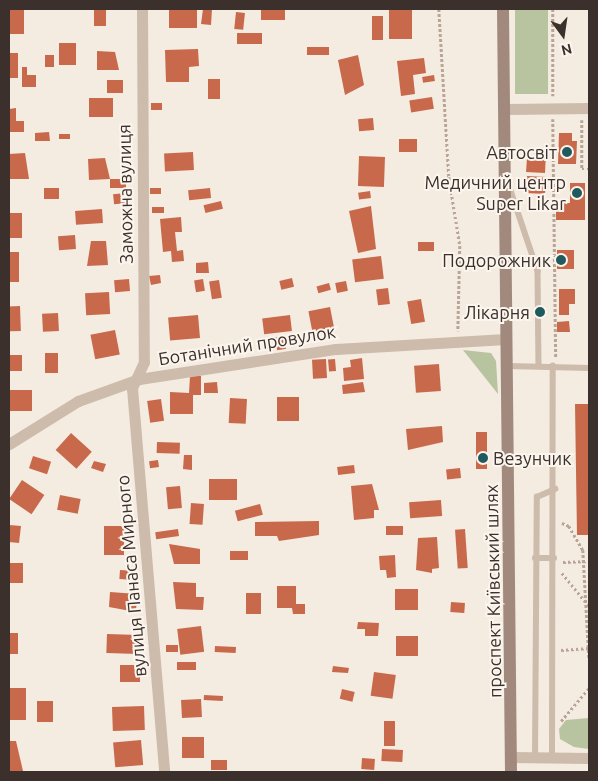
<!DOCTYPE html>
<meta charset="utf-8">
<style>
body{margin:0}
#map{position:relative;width:598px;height:781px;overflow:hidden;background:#f4ebe1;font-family:Ubuntu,sans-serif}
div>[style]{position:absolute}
.green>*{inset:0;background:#b8c4a0;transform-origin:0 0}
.building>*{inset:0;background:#c8694b;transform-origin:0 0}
.path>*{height:2.5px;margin-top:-1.25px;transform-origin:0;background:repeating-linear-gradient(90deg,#b9a596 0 2.5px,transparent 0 5px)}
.lane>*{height:5.5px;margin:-2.75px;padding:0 2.75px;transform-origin:2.75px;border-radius:2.75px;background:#cdbbac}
.street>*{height:11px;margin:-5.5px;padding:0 5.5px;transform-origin:5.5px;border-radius:5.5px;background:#cdbbac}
.secondary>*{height:12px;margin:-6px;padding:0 6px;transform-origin:6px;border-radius:6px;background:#a18a7d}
.dots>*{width:14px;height:14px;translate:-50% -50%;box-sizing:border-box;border:2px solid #fbf5ee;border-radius:50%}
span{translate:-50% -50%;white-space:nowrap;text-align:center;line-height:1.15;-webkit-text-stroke:4px #fbf5ee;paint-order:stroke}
.poi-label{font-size:18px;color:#3b302b}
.right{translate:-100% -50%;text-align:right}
.left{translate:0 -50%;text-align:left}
.street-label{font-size:18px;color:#3b302b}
.frame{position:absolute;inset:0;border:10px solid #3b302b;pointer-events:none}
.north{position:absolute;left:538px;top:10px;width:50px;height:50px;-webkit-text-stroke:4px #fbf5ee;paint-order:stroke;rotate:166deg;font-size:14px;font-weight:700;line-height:20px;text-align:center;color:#3b302b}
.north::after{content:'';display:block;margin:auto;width:18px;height:22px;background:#3b302b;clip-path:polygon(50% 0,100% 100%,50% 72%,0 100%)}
</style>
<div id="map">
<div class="green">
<div style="left:515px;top:9px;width:33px;height:85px"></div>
<div style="clip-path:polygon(463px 350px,491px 353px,496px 361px,498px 394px)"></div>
<div style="clip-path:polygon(589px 718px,589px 749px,574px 747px,560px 739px,559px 729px,566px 720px)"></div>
</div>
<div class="building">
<div style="left:24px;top:9px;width:25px;height:15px;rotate:90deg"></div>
<div style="left:94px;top:9px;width:12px;height:17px"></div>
<div style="left:169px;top:9px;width:28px;height:19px"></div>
<div style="clip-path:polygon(203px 9px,212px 9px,211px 25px,201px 24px)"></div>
<div style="left:261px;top:9px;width:24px;height:11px"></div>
<div style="left:389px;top:9px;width:23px;height:30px"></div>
<div style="left:236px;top:12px;width:9px;height:17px;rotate:6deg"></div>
<div style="left:383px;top:16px;width:24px;height:11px;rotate:90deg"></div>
<div style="left:262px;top:33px;width:11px;height:25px;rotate:90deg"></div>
<div style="left:59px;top:43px;width:17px;height:22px"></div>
<div style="left:307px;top:47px;width:22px;height:8px"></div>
<div style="clip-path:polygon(198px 49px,199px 66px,189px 67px,189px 82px,166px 82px,165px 50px)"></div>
<div style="clip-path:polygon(97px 51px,115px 52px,119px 70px,97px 70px)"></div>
<div style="left:9px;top:53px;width:9px;height:25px"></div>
<div style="left:54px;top:55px;width:12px;height:9px;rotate:90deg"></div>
<div style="clip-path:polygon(358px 55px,364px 85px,345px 95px,338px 60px)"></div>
<div style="clip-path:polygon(424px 58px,426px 73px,413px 75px,415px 94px,401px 96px,397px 61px)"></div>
<div style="clip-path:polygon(22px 67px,27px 67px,27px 75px,36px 75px,36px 87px,22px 87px)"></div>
<div style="left:434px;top:75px;width:6px;height:12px;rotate:81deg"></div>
<div style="left:208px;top:79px;width:12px;height:20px"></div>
<div style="left:123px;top:80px;width:13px;height:16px;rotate:90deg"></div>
<div style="left:432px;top:97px;width:12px;height:23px;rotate:81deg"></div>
<div style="left:89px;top:98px;width:24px;height:19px"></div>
<div style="left:151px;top:103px;width:11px;height:7px"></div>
<div style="clip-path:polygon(16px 108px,16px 121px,24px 121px,24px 132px,9px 132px,9px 109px)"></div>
<div style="left:373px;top:118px;width:12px;height:15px;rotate:85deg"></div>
<div style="clip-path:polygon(49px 132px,50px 141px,35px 141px,35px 133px)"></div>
<div style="clip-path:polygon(559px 133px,572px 133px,572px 141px,577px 141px,576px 164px,558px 164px)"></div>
<div style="left:59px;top:134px;width:11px;height:5px"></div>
<div style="left:399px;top:139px;width:18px;height:13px"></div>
<div style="left:193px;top:152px;width:18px;height:29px;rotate:87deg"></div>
<div style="clip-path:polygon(534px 152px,546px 153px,545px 173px,526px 172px,527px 158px,534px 159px)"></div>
<div style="clip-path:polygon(25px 153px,29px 179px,9px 179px,9px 154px)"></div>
<div style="left:359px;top:156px;width:26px;height:30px;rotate:2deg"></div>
<div style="clip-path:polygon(105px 158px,110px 179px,89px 180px,88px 159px)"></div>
<div style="left:527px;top:176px;width:19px;height:17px;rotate:3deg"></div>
<div style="left:126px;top:179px;width:9px;height:16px;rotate:90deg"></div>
<div style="clip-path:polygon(570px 183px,585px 183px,585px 220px,556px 220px,556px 203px,570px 203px)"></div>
<div style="left:59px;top:188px;width:11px;height:15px;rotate:90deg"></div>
<div style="left:150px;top:188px;width:11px;height:6px"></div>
<div style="left:210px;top:188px;width:10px;height:22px;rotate:84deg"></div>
<div style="left:370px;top:191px;width:7px;height:12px;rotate:82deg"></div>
<div style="left:126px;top:193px;width:10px;height:13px;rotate:84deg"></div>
<div style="left:221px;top:201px;width:8px;height:18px;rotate:76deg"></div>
<div style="clip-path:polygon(371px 206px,376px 249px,358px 253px,349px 211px)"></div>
<div style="left:164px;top:207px;width:6px;height:12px;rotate:90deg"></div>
<div style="left:102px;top:209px;width:14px;height:27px;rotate:86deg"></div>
<div style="left:9px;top:213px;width:13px;height:25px"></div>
<div style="clip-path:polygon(181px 217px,182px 232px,175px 232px,177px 251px,183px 250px,184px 261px,172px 262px,171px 251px,163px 252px,160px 219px)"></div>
<div style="left:75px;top:235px;width:14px;height:17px;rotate:86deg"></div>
<div style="clip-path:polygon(91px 241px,106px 241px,108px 265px,87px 266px)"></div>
<div style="left:418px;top:242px;width:16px;height:9px"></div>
<div style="left:557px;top:250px;width:17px;height:19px"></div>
<div style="left:9px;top:252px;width:10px;height:30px"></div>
<div style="left:381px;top:256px;width:23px;height:29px;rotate:83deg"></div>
<div style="clip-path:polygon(208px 262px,209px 273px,196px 273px,196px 263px)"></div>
<div style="clip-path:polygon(160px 275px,161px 283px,151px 285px,149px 276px)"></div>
<div style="left:292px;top:278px;width:9px;height:13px;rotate:77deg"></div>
<div style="left:129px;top:279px;width:12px;height:15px;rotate:85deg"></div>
<div style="left:203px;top:279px;width:12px;height:9px;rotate:81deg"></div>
<div style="left:219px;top:280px;width:18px;height:10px;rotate:81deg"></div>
<div style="left:346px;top:281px;width:10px;height:11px;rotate:79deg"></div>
<div style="left:329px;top:283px;width:7px;height:13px;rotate:74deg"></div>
<div style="left:388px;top:288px;width:16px;height:12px;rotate:83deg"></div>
<div style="clip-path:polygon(559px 289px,575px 289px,575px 304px,569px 304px,569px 315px,559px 315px)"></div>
<div style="left:109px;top:292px;width:22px;height:24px;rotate:87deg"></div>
<div style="left:421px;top:299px;width:23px;height:14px;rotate:80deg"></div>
<div style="left:20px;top:306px;width:25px;height:11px;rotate:88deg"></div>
<div style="left:330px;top:307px;width:21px;height:22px;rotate:79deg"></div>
<div style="left:58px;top:313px;width:18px;height:16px;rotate:87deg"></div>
<div style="left:198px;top:315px;width:23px;height:30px;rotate:85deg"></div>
<div style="left:290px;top:315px;width:16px;height:28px;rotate:83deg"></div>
<div style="clip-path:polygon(569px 321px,570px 332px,557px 332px,557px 322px)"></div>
<div style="left:115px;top:330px;width:25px;height:25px;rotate:79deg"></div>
<div style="left:284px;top:336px;width:13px;height:9px;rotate:81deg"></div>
<div style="left:45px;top:353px;width:13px;height:20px"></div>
<div style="left:22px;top:355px;width:16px;height:13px;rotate:90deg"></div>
<div style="clip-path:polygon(362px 358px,364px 379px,344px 381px,343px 368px,351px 367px,350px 360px)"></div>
<div style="left:326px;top:359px;width:19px;height:14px;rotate:87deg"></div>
<div style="left:335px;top:359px;width:12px;height:7px;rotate:85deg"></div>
<div style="left:439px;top:364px;width:27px;height:25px;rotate:86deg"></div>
<div style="clip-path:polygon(190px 376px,201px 376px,201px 395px,193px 395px,193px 414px,170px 414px,170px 392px,189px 393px)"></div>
<div style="clip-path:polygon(217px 382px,218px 393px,204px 393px,204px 383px)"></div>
<div style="clip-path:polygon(363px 382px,365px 392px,343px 394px,342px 385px)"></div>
<div style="left:9px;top:390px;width:23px;height:21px"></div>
<div style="left:277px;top:397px;width:22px;height:24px"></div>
<div style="left:230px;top:398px;width:17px;height:25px;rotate:3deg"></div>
<div style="left:161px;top:399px;width:22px;height:14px;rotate:82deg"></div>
<div style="clip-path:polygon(575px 404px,589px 404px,589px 535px,577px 535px)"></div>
<div style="clip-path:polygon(442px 426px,443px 442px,408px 450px,406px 429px)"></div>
<div style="left:476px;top:432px;width:11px;height:37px"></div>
<div style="left:71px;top:433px;width:28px;height:23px;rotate:42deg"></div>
<div style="left:157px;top:442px;width:23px;height:11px;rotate:2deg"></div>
<div style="clip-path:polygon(184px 455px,192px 455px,192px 470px,183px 469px)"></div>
<div style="left:33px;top:456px;width:19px;height:13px;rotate:18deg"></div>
<div style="left:158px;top:460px;width:7px;height:9px;rotate:82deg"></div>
<div style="clip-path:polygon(94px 461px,106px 464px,103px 472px,91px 468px)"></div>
<div style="left:354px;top:465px;width:8px;height:17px;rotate:83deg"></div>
<div style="left:460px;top:468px;width:10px;height:14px;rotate:84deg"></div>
<div style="left:209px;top:479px;width:28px;height:21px"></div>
<div style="left:22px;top:480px;width:27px;height:23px;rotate:34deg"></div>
<div style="clip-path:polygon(372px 484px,379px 510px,374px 510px,374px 518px,354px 520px,351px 486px)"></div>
<div style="left:180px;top:486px;width:22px;height:14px;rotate:85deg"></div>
<div style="left:60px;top:495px;width:21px;height:15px;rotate:11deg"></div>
<div style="left:441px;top:500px;width:16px;height:32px;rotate:86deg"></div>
<div style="left:191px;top:503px;width:13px;height:21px;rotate:4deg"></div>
<div style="left:260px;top:504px;width:11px;height:26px;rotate:75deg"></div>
<div style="clip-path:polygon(319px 521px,319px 535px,279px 541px,277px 536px,255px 536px,255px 522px)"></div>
<div style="clip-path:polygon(9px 525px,21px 526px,19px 543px,9px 542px)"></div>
<div style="left:104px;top:526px;width:20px;height:29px"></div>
<div style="left:386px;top:526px;width:17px;height:9px"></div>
<div style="left:178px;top:529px;width:7px;height:23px;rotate:82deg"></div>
<div style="left:465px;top:529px;width:39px;height:10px;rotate:86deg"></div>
<div style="clip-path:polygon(437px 537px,439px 568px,432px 569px,432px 573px,416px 570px,418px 538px)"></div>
<div style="clip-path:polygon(169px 544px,200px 549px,200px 564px,174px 564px)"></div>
<div style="left:230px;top:551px;width:18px;height:9px"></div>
<div style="clip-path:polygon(395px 555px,396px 577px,387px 578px,386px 570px,380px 570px,379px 556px)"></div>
<div style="left:9px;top:563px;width:14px;height:20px"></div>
<div style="left:120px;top:570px;width:16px;height:9px;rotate:4deg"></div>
<div style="clip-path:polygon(173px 582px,196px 583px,196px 597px,204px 597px,203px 610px,176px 609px)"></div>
<div style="clip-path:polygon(277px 586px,296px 586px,296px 604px,305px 604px,305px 614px,293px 614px,292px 608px,277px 608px)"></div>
<div style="left:395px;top:589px;width:23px;height:21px"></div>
<div style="clip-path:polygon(110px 592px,137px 594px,136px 612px,109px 607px)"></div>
<div style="left:246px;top:593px;width:15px;height:21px"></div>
<div style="left:451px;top:602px;width:14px;height:10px;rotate:4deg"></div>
<div style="clip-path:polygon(358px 622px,379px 623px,378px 636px,365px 636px,365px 629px,357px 629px)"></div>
<div style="left:201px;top:626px;width:26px;height:24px;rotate:83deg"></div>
<div style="left:9px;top:633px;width:9px;height:21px"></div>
<div style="left:107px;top:634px;width:32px;height:19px;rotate:2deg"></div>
<div style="left:396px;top:636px;width:22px;height:20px"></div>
<div style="left:166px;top:645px;width:12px;height:7px"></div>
<div style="left:215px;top:646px;width:21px;height:6px;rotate:3deg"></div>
<div style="left:177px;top:662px;width:19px;height:8px"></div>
<div style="left:120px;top:665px;width:20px;height:17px"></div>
<div style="clip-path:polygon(333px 666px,349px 668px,348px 673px,332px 672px)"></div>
<div style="left:374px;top:672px;width:22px;height:24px;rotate:8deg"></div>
<div style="left:9px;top:688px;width:17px;height:32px"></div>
<div style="left:342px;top:689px;width:13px;height:10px;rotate:13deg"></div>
<div style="left:204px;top:695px;width:19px;height:5px;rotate:3deg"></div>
<div style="left:201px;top:699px;width:18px;height:20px;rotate:87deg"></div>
<div style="left:37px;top:701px;width:16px;height:21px"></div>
<div style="left:144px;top:706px;width:24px;height:32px;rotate:88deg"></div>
<div style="left:384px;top:721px;width:11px;height:25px"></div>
<div style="left:182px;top:737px;width:22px;height:21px"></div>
<div style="left:141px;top:740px;width:25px;height:28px;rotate:85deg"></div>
<div style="clip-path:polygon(9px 741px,16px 741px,23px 771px,9px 771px)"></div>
<div style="left:382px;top:749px;width:21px;height:12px;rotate:3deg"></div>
<div style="left:362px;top:758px;width:13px;height:11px;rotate:4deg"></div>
<div style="left:211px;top:760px;width:16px;height:10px"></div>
</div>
<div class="path">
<div style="left:439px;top:9px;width:168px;rotate:86.6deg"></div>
<div style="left:449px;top:177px;width:70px;rotate:80.9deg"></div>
<div style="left:460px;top:246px;width:85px;rotate:91.3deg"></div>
<div style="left:553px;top:9px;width:87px;rotate:90deg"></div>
<div style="left:553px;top:119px;width:239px;rotate:89.3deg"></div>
<div style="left:582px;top:120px;width:49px;rotate:90deg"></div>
<div style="left:582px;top:169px;width:7px"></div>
<div style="left:562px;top:523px;width:8px;rotate:23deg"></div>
<div style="left:569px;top:526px;width:28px;rotate:60deg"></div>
<div style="left:583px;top:550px;width:108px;rotate:86.8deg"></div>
<div style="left:563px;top:562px;width:26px;rotate:-2deg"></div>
<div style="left:562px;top:573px;width:43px;rotate:50.7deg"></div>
<div style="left:561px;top:650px;width:28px;rotate:-4deg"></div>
<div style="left:561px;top:721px;width:43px;rotate:-49.7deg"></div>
</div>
<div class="lane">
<div style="left:509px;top:185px;width:91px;rotate:71.4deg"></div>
<div style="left:538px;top:271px;width:94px;rotate:89.4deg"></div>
<div style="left:507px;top:366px;width:82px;rotate:1.4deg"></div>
<div style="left:535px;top:558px;width:19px"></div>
<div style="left:535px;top:758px;width:261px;rotate:-89.6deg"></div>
<div style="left:537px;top:497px;width:20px;rotate:-24deg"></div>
<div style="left:552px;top:759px;width:393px;rotate:-89.9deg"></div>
</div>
<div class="street">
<div style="left:142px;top:9px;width:353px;rotate:89.7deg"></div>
<div style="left:144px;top:362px;width:29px;rotate:115deg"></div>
<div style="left:132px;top:388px;width:385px;rotate:85.2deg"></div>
<div style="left:504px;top:109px;width:85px;rotate:-0.7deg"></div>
<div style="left:9px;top:444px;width:81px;rotate:-31.9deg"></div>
<div style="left:78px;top:401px;width:65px;rotate:-19.8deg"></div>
<div style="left:139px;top:379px;width:199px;rotate:-8.7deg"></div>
<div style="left:336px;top:349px;width:170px;rotate:-3.4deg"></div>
<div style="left:511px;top:757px;width:78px;rotate:0.7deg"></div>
</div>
<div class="secondary">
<div style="left:503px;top:9px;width:763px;rotate:89.4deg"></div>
</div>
<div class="dots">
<div style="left:567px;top:152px;background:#1f5a5e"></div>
<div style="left:577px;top:193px;background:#1f5a5e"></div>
<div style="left:561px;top:260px;background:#1f5a5e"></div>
<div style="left:540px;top:312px;background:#1f5a5e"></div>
<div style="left:483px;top:458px;background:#1f5a5e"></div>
</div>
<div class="poi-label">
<span class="right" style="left:557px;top:152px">Автосвіт</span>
<span class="right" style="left:566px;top:193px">Медичний центр<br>Super Likar</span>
<span class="right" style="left:551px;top:260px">Подорожник</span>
<span class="right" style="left:530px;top:312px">Лікарня</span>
<span class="left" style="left:493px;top:458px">Везунчик</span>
</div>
<div class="street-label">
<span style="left:125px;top:194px;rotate:-91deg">Заможна вулиця</span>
<span style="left:247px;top:345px;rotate:-9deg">Ботанічний провулок</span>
<span style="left:131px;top:576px;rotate:-95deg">вулиця Панаса Мирного</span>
<span style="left:493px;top:591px;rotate:-91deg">проспект Київський шлях</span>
</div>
<div class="frame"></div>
<div class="north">N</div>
</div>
